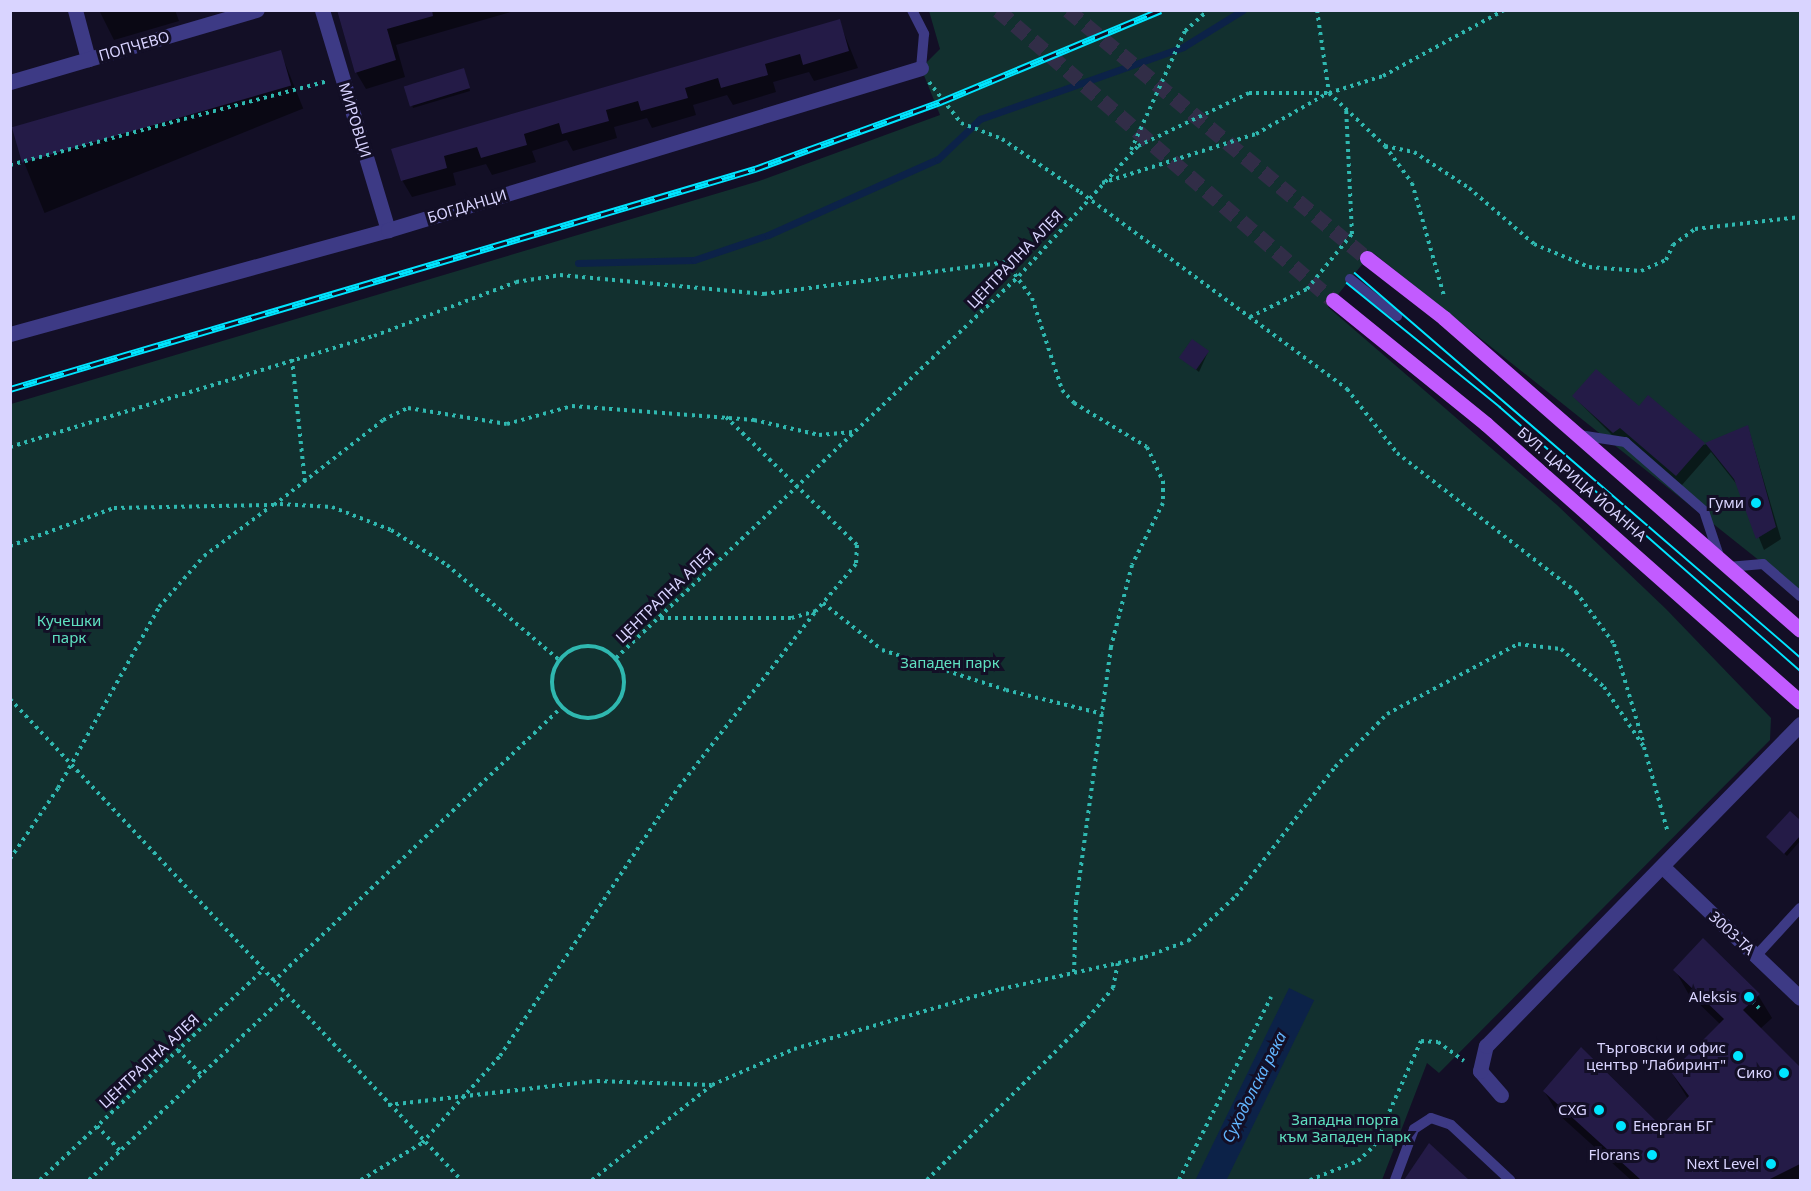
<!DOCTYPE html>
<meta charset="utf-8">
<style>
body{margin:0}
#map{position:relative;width:1811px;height:1191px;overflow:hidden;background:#130f26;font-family:"Noto Sans",sans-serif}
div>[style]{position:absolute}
.green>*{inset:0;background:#12302f}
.water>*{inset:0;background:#0c2248;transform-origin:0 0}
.shadow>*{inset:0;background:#0007;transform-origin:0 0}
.stream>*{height:7px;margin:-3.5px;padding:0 3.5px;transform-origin:3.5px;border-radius:3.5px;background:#0c2248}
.building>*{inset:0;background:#241b47;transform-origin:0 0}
.primary-tunnel>*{height:15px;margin-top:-7.5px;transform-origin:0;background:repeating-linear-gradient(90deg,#312d47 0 15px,transparent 0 23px)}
.path>*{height:4px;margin-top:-2px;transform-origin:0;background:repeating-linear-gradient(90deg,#2fb8b0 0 3px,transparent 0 7.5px)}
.path>.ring{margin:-2px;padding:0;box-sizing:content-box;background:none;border:4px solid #2fb8b0;border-radius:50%}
.service>*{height:10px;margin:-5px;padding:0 5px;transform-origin:5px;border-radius:5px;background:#3d3a85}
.minor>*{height:15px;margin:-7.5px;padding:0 7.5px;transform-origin:7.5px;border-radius:7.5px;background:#3d3a85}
.primary>*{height:15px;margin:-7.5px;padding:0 7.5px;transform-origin:7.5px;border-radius:7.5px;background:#c25bff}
.tram>*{height:1.5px;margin:-0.75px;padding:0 0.75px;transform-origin:0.75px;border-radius:0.75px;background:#00e5ff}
.rail>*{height:7px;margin-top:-3.5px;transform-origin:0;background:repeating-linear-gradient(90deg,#130f26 0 14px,#00e5ff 0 28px);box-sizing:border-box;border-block:2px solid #00e5ff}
.dots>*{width:16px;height:16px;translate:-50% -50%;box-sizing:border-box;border:3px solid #130f26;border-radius:50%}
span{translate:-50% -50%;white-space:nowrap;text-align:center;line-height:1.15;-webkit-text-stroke:6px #130f26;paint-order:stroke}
.street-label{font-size:15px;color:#d9d4ff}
.poi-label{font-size:15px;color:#d9d4ff}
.right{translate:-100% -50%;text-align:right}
.left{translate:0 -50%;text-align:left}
.park-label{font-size:15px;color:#5fe0c0}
.water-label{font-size:16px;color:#62b6ff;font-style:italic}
.frame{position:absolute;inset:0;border:12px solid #d9d4ff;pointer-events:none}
</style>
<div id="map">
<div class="green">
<div style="clip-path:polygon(929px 11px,1800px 11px,1800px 593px,1372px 252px,1328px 307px,1557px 505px,1666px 609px,1771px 718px,1770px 740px,1439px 1073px,1427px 1063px,1382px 1180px,11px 1180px,11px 404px,759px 181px,940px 115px,921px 68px,940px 49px)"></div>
</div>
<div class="water">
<div style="left:1289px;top:988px;width:28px;height:216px;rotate:26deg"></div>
</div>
<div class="shadow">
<div style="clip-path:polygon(99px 10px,175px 10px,179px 21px,114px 40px)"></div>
<div style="clip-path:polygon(344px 10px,518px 10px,396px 45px,405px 77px,366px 89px,356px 72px)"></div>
<div style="clip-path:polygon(839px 21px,858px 68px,814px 81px,809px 72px,773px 82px,776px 92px,733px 105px,727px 95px,693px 105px,696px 115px,652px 128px,647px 118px,614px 127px,617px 138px,573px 151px,567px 140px,532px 151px,536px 162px,492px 175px,486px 164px,453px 173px,456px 185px,412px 197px,402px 180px,393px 150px)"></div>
<div style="left:280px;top:51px;width:62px;height:279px;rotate:68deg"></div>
<div style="clip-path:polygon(465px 73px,470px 91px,413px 108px,405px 86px)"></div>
<div style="clip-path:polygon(1208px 352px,1199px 372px,1181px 358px)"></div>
<div style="clip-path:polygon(1574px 397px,1639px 409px,1649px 397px,1704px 445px,1748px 427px,1781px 539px,1764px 550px,1738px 486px,1711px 452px,1682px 485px,1619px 442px)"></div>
<div style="clip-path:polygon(1790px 813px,1800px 823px,1800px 841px,1787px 856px,1767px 837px)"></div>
<div style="clip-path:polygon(1675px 970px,1758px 995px,1772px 1018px,1760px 1029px,1800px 1071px,1800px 1180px,1631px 1180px,1558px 1114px,1544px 1091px,1661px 1128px,1688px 1099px,1672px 1073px,1720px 1024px,1688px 993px)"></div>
<div style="clip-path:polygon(1429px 1145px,1466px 1180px,1405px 1180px)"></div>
</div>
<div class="stream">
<div style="left:578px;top:263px;width:116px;rotate:-1.5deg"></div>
<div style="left:694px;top:260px;width:78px;rotate:-18.7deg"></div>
<div style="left:768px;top:235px;width:186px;rotate:-24.1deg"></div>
<div style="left:938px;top:159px;width:58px;rotate:-43.6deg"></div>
<div style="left:980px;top:119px;width:215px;rotate:-19.5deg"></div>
<div style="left:1183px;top:47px;width:70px;rotate:-31.7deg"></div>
</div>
<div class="building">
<div style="clip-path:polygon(337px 10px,432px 10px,433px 16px,387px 29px,396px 60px,355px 73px)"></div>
<div style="clip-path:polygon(840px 19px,849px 51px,803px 65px,800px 54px,765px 64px,768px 75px,721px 88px,718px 78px,685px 88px,688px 98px,641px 111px,638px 101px,606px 110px,609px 121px,562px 134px,559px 123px,524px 134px,527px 145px,481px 158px,477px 147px,444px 156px,447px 168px,401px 181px,391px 149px)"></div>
<div style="left:281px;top:50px;width:37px;height:280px;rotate:74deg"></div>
<div style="left:464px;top:68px;width:21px;height:63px;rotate:73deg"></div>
<div style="left:1192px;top:339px;width:21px;height:23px;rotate:35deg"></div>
<div style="clip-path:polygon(1596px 369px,1639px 406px,1648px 395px,1705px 443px,1676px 476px,1620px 428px,1613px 433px,1572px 396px)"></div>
<div style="clip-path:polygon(1748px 425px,1776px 527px,1756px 539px,1734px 479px,1705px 443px)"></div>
<div style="clip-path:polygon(1790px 811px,1800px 820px,1800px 836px,1784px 854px,1766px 837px)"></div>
<div style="clip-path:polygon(1703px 938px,1760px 994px,1743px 1010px,1800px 1067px,1800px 1164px,1768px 1180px,1641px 1180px,1543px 1091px,1581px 1047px,1661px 1126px,1689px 1096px,1671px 1072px,1724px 1019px,1673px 970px)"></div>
<div style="clip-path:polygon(1429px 1143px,1469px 1180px,1404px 1180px)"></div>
</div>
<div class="primary-tunnel">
<div style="left:998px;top:10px;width:443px;rotate:40.9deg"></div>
<div style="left:1068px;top:10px;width:388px;rotate:39.7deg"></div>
</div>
<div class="path">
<div style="left:1317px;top:10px;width:84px;rotate:81.8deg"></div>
<div style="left:1329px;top:93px;width:77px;rotate:43.4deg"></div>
<div style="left:1385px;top:146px;width:46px;rotate:53.9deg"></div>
<div style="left:1412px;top:183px;width:117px;rotate:74.2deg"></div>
<div style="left:929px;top:82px;width:52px;rotate:52deg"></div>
<div style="left:961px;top:123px;width:44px;rotate:21.3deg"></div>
<div style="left:1002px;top:139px;width:94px;rotate:34.2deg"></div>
<div style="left:1080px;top:192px;width:332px;rotate:36.4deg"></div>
<div style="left:1347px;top:389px;width:81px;rotate:52deg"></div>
<div style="left:1397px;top:453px;width:227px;rotate:37.8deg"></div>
<div style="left:1576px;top:592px;width:64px;rotate:53.8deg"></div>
<div style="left:1614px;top:644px;width:101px;rotate:73.4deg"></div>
<div style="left:1385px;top:146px;width:30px;rotate:12deg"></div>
<div style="left:1414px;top:152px;width:66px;rotate:33.2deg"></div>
<div style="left:1469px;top:188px;width:86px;rotate:40.7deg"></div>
<div style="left:1534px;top:244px;width:60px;rotate:22.7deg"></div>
<div style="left:1589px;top:267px;width:52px;rotate:4.4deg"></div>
<div style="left:1641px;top:271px;width:27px;rotate:-24deg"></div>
<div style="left:1666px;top:260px;width:17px;rotate:-65deg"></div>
<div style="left:1673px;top:245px;width:27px;rotate:-36deg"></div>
<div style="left:1695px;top:229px;width:106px;rotate:-6.5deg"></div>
<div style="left:1131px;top:150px;width:131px;rotate:-65.6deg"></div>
<div style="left:1185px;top:31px;width:31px;rotate:-42deg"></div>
<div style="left:10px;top:165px;width:328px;rotate:-14.8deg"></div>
<div style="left:1102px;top:183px;width:162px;rotate:-17.7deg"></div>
<div style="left:1256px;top:134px;width:83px;rotate:-29.7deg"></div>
<div style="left:1250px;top:317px;width:64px;rotate:-26.2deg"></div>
<div style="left:1307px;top:289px;width:71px;rotate:-50.7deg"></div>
<div style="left:1352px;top:234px;width:125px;rotate:-92.7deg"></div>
<div style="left:292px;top:359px;width:125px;rotate:84deg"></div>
<div style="left:726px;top:417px;width:183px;rotate:44.3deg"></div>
<div style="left:857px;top:545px;width:19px;rotate:93deg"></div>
<div style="left:856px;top:564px;width:62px;rotate:130.4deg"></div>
<div style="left:10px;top:447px;width:381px;rotate:-17deg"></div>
<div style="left:374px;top:336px;width:152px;rotate:-20.8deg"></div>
<div style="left:516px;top:282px;width:45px;rotate:-9deg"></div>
<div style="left:560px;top:275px;width:205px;rotate:5.3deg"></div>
<div style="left:764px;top:294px;width:244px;rotate:-7.5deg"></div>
<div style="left:1006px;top:262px;width:44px;rotate:54.2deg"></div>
<div style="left:1032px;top:298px;width:97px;rotate:71.9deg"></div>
<div style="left:1062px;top:390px;width:18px;rotate:47deg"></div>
<div style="left:1074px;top:403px;width:85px;rotate:31.1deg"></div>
<div style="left:1147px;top:447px;width:38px;rotate:65deg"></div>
<div style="left:1163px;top:481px;width:22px;rotate:90deg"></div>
<div style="left:1163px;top:503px;width:69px;rotate:116.6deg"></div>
<div style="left:1132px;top:565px;width:85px;rotate:104.4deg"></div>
<div style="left:1111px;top:647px;width:257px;rotate:97.8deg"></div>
<div style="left:1076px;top:902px;width:70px;rotate:91.6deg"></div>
<div style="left:280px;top:504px;width:52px;rotate:3.3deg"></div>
<div style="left:332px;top:507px;width:63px;rotate:21.3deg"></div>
<div style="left:391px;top:530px;width:66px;rotate:32deg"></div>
<div style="left:447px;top:565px;width:147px;rotate:40.3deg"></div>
<div style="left:10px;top:546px;width:111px;rotate:-20.1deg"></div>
<div style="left:114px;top:508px;width:160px;rotate:-1.1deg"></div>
<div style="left:274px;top:505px;width:138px;rotate:-37.9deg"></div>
<div style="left:383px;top:420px;width:28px;rotate:-26deg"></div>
<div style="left:408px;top:408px;width:100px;rotate:9.2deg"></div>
<div style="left:507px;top:424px;width:67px;rotate:-15.5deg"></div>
<div style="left:572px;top:406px;width:183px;rotate:4.4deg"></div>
<div style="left:754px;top:420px;width:67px;rotate:13deg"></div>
<div style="left:819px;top:435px;width:34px;rotate:-5deg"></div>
<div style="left:823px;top:603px;width:75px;rotate:38.5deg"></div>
<div style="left:882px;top:650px;width:130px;rotate:17.9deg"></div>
<div style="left:1006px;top:690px;width:100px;rotate:13.9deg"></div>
<div class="ring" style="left:552px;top:646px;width:68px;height:68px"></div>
<div style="left:616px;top:658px;width:555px;rotate:-43.47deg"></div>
<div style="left:1019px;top:276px;width:176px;rotate:-47.5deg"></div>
<div style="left:1138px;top:146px;width:123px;rotate:-25.5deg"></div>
<div style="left:1249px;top:93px;width:80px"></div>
<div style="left:1329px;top:93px;width:57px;rotate:-17.5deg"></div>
<div style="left:1383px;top:76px;width:138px;rotate:-28.6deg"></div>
<div style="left:10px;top:699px;width:659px;rotate:46.84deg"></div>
<div style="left:10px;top:859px;width:86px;rotate:-55.9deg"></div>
<div style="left:58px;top:788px;width:207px;rotate:-60.8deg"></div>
<div style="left:159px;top:607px;width:68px;rotate:-48.6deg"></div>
<div style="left:204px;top:556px;width:82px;rotate:-36.6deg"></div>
<div style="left:273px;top:982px;width:399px;rotate:-43.6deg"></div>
<div style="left:1752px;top:1001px;width:10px;rotate:45deg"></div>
<div style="left:178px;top:1050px;width:34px;rotate:47deg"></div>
<div style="left:388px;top:1105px;width:210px;rotate:-6.6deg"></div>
<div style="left:597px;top:1081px;width:114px;rotate:2deg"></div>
<div style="left:97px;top:1126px;width:34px;rotate:47deg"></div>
<div style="left:40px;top:1180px;width:305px;rotate:-43.3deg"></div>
<div style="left:89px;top:1180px;width:269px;rotate:-43.2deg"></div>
<div style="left:361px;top:1180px;width:71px;rotate:-31.2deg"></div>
<div style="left:422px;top:1143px;width:117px;rotate:-48.1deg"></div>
<div style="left:500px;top:1056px;width:323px;rotate:-56.4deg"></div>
<div style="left:679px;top:787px;width:223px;rotate:-52.1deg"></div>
<div style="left:816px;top:611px;width:26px;rotate:164deg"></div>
<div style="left:791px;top:618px;width:133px;rotate:180deg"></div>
<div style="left:592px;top:1180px;width:153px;rotate:-38.4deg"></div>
<div style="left:712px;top:1085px;width:90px;rotate:-23.7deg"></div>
<div style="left:794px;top:1049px;width:216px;rotate:-16.2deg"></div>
<div style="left:1001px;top:989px;width:148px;rotate:-12.5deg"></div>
<div style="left:1145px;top:957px;width:46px;rotate:-20.4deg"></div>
<div style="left:1188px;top:941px;width:66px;rotate:-43.2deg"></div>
<div style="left:1236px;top:896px;width:163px;rotate:-52.5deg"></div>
<div style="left:1335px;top:767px;width:74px;rotate:-45.5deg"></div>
<div style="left:1387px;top:714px;width:149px;rotate:-28.1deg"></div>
<div style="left:1518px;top:644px;width:43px;rotate:6.6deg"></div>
<div style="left:1561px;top:649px;width:57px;rotate:41.5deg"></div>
<div style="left:1604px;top:687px;width:72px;rotate:56.3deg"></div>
<div style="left:1644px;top:747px;width:89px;rotate:74.4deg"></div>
<div style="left:927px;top:1180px;width:221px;rotate:-45deg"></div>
<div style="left:1083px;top:1024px;width:47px;rotate:-50.2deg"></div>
<div style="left:1113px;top:988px;width:25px;rotate:-79deg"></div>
<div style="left:1179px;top:1180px;width:205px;rotate:-63.3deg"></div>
<div style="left:1310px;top:1180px;width:52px;rotate:-21.6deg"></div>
<div style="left:1358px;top:1161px;width:22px;rotate:-43deg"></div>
<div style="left:1374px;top:1146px;width:115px;rotate:-65.9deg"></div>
<div style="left:1421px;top:1041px;width:17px;rotate:3deg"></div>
<div style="left:1438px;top:1042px;width:32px;rotate:36deg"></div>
</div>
<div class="service">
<div style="left:912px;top:10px;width:27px;rotate:63deg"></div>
<div style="left:924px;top:34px;width:34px;rotate:95deg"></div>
<div style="left:1350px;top:279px;width:60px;rotate:38.2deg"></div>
<div style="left:1579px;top:435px;width:47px;rotate:8.7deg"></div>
<div style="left:1625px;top:442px;width:105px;rotate:41.1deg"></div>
<div style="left:1704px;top:511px;width:51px;rotate:71.6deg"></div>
<div style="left:1728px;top:567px;width:35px;rotate:-5deg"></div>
<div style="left:1763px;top:564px;width:49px;rotate:40.9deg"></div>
<div style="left:1756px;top:956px;width:65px;rotate:-47.5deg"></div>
<div style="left:1395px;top:1180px;width:54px;rotate:-69.6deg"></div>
<div style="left:1414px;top:1129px;width:20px;rotate:-33deg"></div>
<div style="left:1431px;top:1118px;width:21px;rotate:19deg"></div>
<div style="left:1451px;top:1125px;width:81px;rotate:43deg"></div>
</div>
<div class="minor">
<div style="left:75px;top:10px;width:51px;rotate:75.1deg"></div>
<div style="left:322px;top:10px;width:230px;rotate:73.3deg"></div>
<div style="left:10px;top:82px;width:257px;rotate:-16.3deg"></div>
<div style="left:10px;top:334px;width:392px;rotate:-15.4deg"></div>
<div style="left:388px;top:230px;width:557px;rotate:-16.91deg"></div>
<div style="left:1664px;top:868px;width:188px;rotate:43.7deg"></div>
<div style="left:1501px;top:1095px;width:32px;rotate:-131deg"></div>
<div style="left:1480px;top:1071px;width:26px;rotate:-77deg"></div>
<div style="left:1486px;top:1046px;width:450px;rotate:-45.7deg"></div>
</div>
<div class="primary">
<div style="left:1367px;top:258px;width:98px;rotate:37.9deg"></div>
<div style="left:1444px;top:318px;width:473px;rotate:41.2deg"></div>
<div style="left:1333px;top:300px;width:197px;rotate:39deg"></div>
<div style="left:1486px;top:424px;width:419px;rotate:41.5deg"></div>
</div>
<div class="tram">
<div style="left:1355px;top:273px;width:588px;rotate:40.79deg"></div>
<div style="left:1347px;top:283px;width:197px;rotate:39deg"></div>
<div style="left:1500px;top:407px;width:400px;rotate:41.3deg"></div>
</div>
<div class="rail">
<div style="left:10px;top:389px;width:777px;rotate:-16.45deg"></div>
<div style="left:755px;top:169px;width:197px;rotate:-19.9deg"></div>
<div style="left:940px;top:102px;width:239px;rotate:-22.6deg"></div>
</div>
<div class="dots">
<div style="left:1756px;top:503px;background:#00e5ff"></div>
<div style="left:1749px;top:997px;background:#00e5ff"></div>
<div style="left:1738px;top:1056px;background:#00e5ff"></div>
<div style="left:1784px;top:1073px;background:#00e5ff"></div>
<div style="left:1599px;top:1110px;background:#00e5ff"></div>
<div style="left:1621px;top:1126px;background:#00e5ff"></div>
<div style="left:1652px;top:1155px;background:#00e5ff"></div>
<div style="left:1771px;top:1164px;background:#00e5ff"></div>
</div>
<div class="street-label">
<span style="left:134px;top:46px;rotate:-16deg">ПОПЧЕВО</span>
<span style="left:355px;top:120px;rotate:73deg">МИРОВЦИ</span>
<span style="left:467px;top:206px;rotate:-17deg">БОГДАНЦИ</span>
<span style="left:1015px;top:259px;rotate:-46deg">ЦЕНТРАЛНА АЛЕЯ</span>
<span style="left:1582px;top:484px;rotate:41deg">БУЛ. ЦАРИЦА ЙОАННА</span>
<span style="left:665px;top:595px;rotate:-44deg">ЦЕНТРАЛНА АЛЕЯ</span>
<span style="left:1732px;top:933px;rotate:43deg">3003-ТА</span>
<span style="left:149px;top:1061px;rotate:-43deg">ЦЕНТРАЛНА АЛЕЯ</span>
</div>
<div class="poi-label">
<span class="right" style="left:1744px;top:503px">Гуми</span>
<span class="right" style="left:1737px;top:997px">Aleksis</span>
<span class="right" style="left:1726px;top:1056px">Търговски и офис<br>център "Лабиринт"</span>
<span class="right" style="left:1772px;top:1073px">Сико</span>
<span class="right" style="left:1587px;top:1110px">CXG</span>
<span class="left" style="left:1633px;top:1126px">Енерган БГ</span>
<span class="right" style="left:1640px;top:1155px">Florans</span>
<span class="right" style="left:1759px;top:1164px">Next Level</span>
</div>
<div class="park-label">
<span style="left:69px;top:629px">Кучешки<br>парк</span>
<span style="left:950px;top:663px">Западен парк</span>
<span style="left:1345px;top:1128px">Западна порта<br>към Западен парк</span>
</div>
<div class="water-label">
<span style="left:1254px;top:1087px;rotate:-63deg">Суходолска река</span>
</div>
<div class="frame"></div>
</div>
